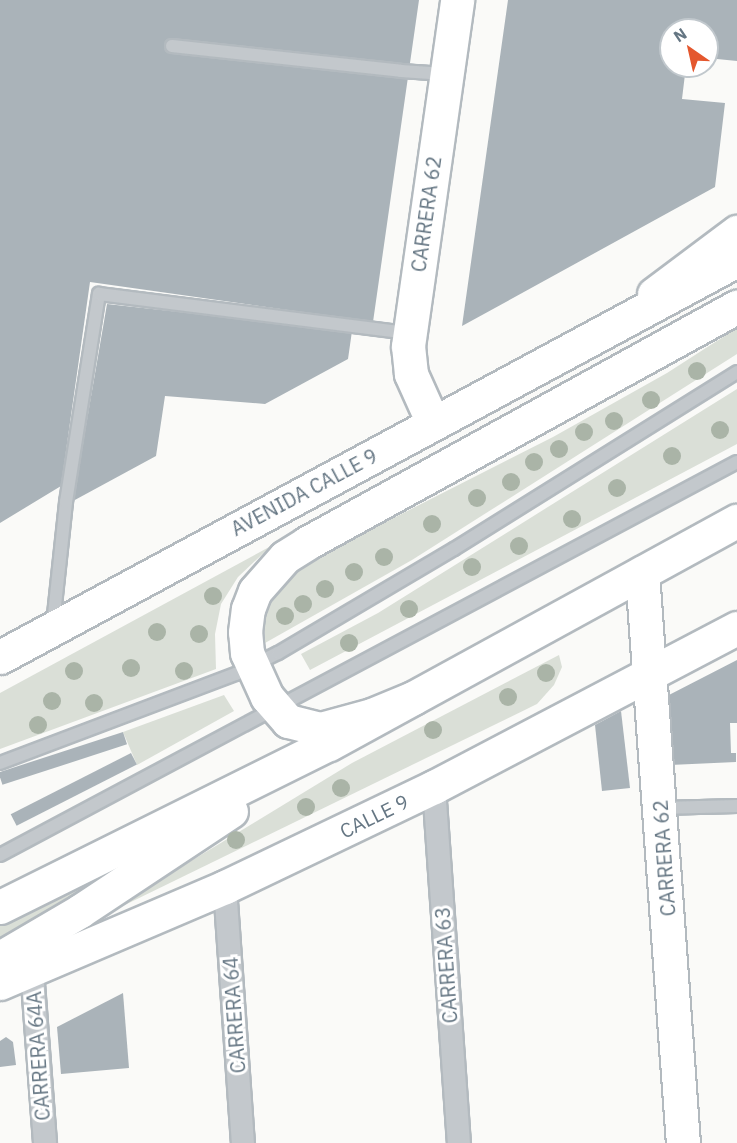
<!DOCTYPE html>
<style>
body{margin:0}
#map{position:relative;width:737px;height:1143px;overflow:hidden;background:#fafaf8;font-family:"IBM Plex Sans",sans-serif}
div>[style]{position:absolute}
.green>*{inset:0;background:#dadfd7}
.building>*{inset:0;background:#aab3b9;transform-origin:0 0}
.roads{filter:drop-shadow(2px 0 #b3babf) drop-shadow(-2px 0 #b3babf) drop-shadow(0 2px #b3babf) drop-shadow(0 -2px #b3babf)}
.lane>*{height:12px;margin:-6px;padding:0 6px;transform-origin:6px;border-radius:6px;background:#c3c8cc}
.street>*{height:22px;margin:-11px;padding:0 11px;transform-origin:11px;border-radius:11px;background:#c3c8cc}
.secondary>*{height:33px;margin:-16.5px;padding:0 16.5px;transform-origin:16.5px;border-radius:16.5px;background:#fff}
.highway>*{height:33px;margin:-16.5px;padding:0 16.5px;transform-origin:16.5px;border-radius:16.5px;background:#fff}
.trees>*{width:18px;height:18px;margin:-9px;border-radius:50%;background:#aab4a7}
span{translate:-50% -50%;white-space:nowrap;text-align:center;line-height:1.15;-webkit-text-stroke:6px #fff;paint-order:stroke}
.street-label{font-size:20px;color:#657683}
.north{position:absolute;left:659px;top:18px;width:60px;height:60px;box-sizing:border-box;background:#fff;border:2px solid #c1c8cd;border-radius:50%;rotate:326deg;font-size:16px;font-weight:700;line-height:24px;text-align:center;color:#657683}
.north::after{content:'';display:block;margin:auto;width:21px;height:27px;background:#e4572e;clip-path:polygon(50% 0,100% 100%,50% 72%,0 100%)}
</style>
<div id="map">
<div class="green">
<div style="clip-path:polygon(737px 328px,737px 354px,412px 560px,265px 643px,263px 614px,269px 598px,299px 566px,553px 437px,667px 373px)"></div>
<div style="clip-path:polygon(737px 389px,737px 444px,310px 670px,301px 654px,378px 613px)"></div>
<div style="clip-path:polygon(271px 546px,238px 577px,221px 604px,215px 634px,216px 669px,0 749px,0 693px)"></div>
<div style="clip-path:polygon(559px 655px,562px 667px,554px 685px,537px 704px,94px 920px,352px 763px)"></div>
<div style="clip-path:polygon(224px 695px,234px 711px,137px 765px,123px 732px)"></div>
<div style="clip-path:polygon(207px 813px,84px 894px,0 938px,0 925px)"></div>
</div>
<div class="building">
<div style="clip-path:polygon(0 0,419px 0,373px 322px,90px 282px,61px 486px,0 523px)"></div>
<div style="clip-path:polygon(508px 0,737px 0,737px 61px,707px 58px,707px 30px,671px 30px,671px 66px,686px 66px,682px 99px,725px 103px,715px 187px,462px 326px)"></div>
<div style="clip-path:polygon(107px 304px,352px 331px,348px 359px,265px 404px,165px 396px,156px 456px,73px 501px)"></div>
<div style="clip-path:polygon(737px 660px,737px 723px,730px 723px,731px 753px,736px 753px,736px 762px,670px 765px,667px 696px)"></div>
<div style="clip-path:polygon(621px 711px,630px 788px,602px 791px,595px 725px)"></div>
<div style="left:123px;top:732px;width:13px;height:131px;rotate:72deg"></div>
<div style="left:131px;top:753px;width:13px;height:135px;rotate:63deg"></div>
<div style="clip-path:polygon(123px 993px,129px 1068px,61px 1074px,57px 1027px)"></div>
<div style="clip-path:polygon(6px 1037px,13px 1042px,16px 1065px,0 1067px,0 1041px)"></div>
</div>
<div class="roads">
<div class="lane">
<div style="left:172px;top:46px;width:230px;rotate:6.2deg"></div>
<div style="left:401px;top:71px;width:44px;rotate:3.9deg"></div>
<div style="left:53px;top:624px;width:123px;rotate:-83.9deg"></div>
<div style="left:66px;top:502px;width:211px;rotate:-81deg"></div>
<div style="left:99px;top:294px;width:312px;rotate:7.2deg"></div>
<div style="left:0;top:763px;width:252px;rotate:-20.7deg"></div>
<div style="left:236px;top:674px;width:47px;rotate:-26.6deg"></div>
<div style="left:278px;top:653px;width:204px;rotate:-30.6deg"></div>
<div style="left:454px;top:549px;width:334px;rotate:-32deg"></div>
<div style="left:661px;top:808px;width:76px;rotate:-1.5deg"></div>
<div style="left:0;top:855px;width:835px;rotate:-28.07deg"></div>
</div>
<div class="street">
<div style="left:434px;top:787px;width:357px;rotate:86deg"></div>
<div style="left:225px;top:887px;width:257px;rotate:86deg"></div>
<div style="left:32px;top:970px;width:173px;rotate:85.7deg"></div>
</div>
<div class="secondary">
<div style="left:654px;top:294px;width:104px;rotate:-36.8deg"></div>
<div style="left:433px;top:423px;width:54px;rotate:-114.2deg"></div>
<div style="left:411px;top:374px;width:28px;rotate:-96deg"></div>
<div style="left:408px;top:346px;width:349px;rotate:-81.9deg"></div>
<div style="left:642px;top:573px;width:571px;rotate:85.89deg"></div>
<div style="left:0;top:983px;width:245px;rotate:-23.1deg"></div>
<div style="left:225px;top:887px;width:232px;rotate:-25.6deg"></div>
<div style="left:434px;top:787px;width:342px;rotate:-27.7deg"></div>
</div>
<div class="highway">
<div style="left:0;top:657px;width:837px;rotate:-28.31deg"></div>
<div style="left:413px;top:698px;width:44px;rotate:157.5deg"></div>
<div style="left:372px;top:715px;width:54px;rotate:164.9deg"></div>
<div style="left:320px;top:729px;width:33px;rotate:-166deg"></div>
<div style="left:288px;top:721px;width:32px;rotate:-131deg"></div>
<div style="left:267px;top:697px;width:48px;rotate:-114.4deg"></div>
<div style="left:247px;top:653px;width:21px;rotate:-95deg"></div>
<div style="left:245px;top:632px;width:23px;rotate:-83deg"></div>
<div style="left:248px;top:609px;width:19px;rotate:-69deg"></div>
<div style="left:255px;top:591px;width:45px;rotate:-48.6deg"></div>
<div style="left:285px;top:557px;width:26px;rotate:-32deg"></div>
<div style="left:307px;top:543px;width:491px;rotate:-28.8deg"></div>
<div style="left:0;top:907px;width:367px;rotate:-26.4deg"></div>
<div style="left:329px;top:744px;width:465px;rotate:-28.7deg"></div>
<div style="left:0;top:958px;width:93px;rotate:-30.4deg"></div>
<div style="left:80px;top:911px;width:181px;rotate:-33.5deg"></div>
</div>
</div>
<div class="trees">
<div style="left:697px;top:371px"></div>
<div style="left:651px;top:400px"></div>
<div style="left:614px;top:421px"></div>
<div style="left:720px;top:430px"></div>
<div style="left:584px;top:432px"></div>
<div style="left:559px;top:449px"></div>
<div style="left:672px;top:456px"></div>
<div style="left:534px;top:462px"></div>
<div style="left:511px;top:482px"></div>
<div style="left:617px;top:488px"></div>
<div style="left:477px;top:498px"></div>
<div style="left:572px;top:519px"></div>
<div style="left:432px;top:524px"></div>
<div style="left:519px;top:546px"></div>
<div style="left:384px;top:557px"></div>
<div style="left:472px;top:567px"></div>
<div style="left:354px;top:572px"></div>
<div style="left:325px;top:589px"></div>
<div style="left:213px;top:596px"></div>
<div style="left:303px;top:604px"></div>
<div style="left:409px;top:609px"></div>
<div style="left:285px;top:616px"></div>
<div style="left:157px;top:632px"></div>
<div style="left:199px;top:634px"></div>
<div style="left:349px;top:643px"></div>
<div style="left:131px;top:668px"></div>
<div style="left:74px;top:671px"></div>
<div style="left:184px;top:671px"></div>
<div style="left:546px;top:673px"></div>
<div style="left:508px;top:697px"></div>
<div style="left:52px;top:701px"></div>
<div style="left:94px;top:703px"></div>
<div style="left:38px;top:725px"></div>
<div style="left:433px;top:730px"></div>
<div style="left:341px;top:788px"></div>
<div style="left:306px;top:807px"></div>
<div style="left:236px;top:840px"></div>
</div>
<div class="street-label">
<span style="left:426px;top:214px;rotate:-82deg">CARRERA 62</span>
<span style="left:304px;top:492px;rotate:-28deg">AVENIDA CALLE 9</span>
<span style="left:374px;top:816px;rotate:-26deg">CALLE 9</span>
<span style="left:664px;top:858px;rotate:-94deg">CARRERA 62</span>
<span style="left:446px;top:965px;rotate:-94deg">CARRERA 63</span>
<span style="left:234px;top:1015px;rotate:-94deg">CARRERA 64</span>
<span style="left:38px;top:1056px;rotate:-94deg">CARRERA 64A</span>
</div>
<div class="north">N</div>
</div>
